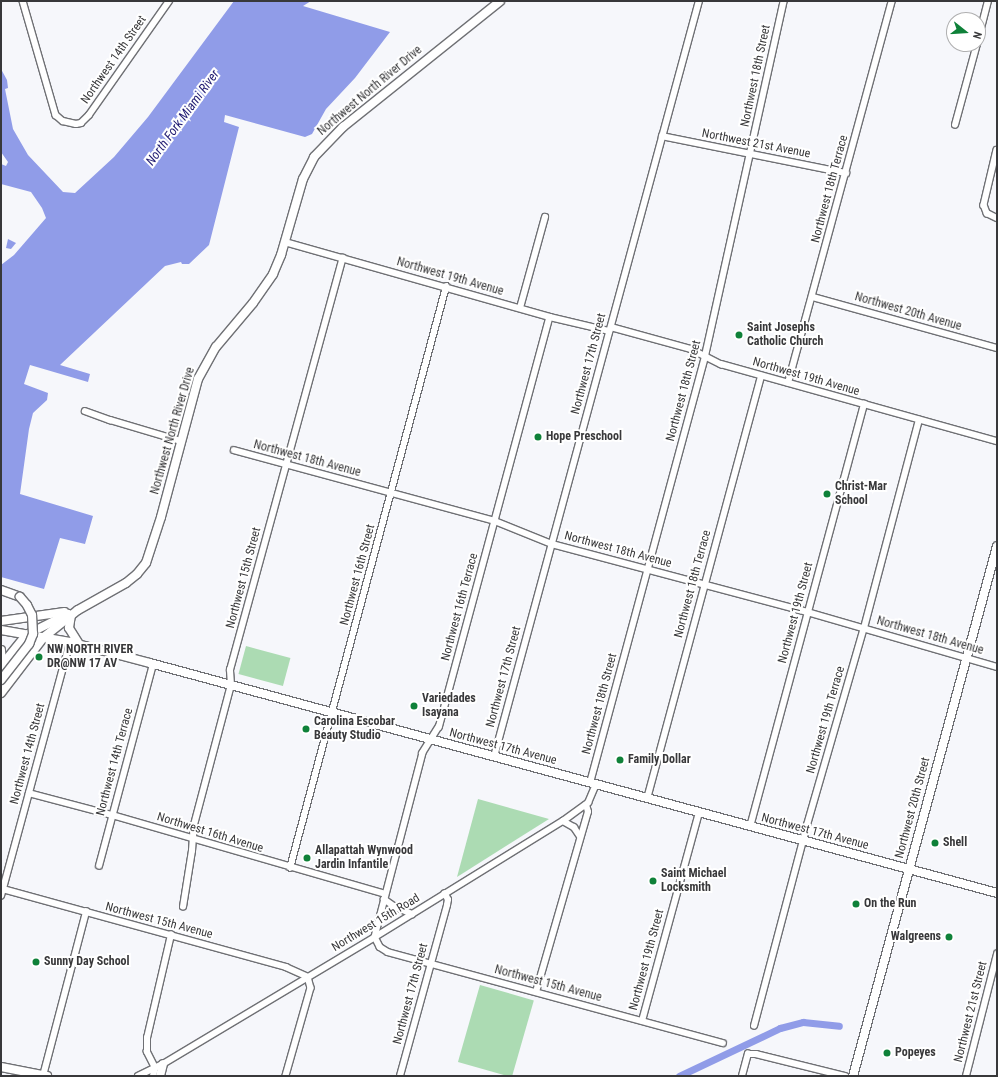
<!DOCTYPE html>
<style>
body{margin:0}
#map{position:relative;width:998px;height:1077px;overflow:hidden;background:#f6f7fb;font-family:"Roboto Condensed",sans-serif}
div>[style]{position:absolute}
.green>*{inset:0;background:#acdbb3;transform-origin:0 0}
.water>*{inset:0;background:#909ce8}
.canal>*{height:7px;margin:-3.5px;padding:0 3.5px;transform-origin:3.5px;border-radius:3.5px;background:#909ce8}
.roads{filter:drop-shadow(1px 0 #6f7074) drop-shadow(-1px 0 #6f7074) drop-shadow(0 1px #6f7074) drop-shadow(0 -1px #6f7074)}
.street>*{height:5.5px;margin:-2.75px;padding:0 2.75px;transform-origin:2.75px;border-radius:2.75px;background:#fff}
.secondary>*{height:8px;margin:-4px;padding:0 4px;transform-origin:4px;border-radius:4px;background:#fff}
.bridges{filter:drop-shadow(1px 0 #6f7074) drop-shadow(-1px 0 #6f7074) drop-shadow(0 1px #6f7074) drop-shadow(0 -1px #6f7074)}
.secondary-bridge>*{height:8px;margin:-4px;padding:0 4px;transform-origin:4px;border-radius:4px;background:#fff}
.dots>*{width:11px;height:11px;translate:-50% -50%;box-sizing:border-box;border:2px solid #fff;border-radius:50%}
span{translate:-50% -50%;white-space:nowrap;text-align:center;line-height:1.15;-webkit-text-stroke:4px #fff;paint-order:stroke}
.street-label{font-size:12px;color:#38383a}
.poi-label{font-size:12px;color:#38383a;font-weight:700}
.left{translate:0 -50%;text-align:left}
.right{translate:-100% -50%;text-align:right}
.water-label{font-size:13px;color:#211b72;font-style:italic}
.frame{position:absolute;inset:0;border:2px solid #38383a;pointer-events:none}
.north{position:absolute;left:946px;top:12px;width:40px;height:40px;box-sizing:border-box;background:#fff;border:1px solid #afafb0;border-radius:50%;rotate:107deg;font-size:11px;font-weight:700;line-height:16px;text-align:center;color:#38383a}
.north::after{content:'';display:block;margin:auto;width:14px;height:18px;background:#0f8139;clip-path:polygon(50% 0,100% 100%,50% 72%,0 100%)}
</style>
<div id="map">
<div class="green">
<div style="left:246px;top:646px;width:46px;height:29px;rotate:15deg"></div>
<div style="clip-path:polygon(478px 799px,549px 819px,457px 877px)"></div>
<div style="left:480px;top:985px;width:56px;height:80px;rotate:16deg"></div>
</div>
<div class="water">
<div style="clip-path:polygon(234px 1px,311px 1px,303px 6px,390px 32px,355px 78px,326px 109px,312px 134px,305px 137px,225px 115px,224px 122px,239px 127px,209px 245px,189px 264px,182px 264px,181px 262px,165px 266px,60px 365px,90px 374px,88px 382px,30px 365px,24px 384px,48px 393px,47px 400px,33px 413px,29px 429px,20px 494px,93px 516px,85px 544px,60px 538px,44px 589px,1px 577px,1px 265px,14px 255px,46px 218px,42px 208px,31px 192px,1px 184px,1px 164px,6px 166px,8px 162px,1px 152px,1px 69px,7px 80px,8px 88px,5px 89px,13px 129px,28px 155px,63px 192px,75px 193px,114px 157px,148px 117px)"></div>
<div style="clip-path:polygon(8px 239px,16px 243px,11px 249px,6px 248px)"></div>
</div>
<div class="canal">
<div style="left:679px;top:1076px;width:112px;rotate:-25.4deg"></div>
<div style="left:780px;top:1028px;width:24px;rotate:-15deg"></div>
<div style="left:803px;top:1022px;width:36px;rotate:6deg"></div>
</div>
<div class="roads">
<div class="street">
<div style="left:23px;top:1px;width:119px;rotate:73.9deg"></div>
<div style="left:56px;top:115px;width:9px;rotate:41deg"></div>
<div style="left:63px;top:121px;width:13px;rotate:13deg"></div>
<div style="left:76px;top:124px;width:5px;rotate:-11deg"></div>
<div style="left:81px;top:123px;width:11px;rotate:-45deg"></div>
<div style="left:89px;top:115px;width:139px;rotate:-54.9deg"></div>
<div style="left:978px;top:40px;width:40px;rotate:-75.6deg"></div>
<div style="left:955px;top:125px;width:84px;rotate:-74.8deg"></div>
<div style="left:662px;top:136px;width:188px;rotate:11.4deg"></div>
<div style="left:997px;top:150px;width:57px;rotate:103.3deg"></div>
<div style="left:984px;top:205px;width:9px;rotate:69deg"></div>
<div style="left:987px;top:213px;width:11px;rotate:27deg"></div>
<div style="left:285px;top:242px;width:275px;rotate:15.8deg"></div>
<div style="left:550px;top:317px;width:61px;rotate:13.3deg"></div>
<div style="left:813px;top:297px;width:191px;rotate:15.5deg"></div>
<div style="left:520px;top:308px;width:94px;rotate:-74.6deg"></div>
<div style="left:550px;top:317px;width:425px;rotate:105.1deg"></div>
<div style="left:439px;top:727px;width:31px;rotate:122deg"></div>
<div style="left:423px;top:753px;width:190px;rotate:104.6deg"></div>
<div style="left:375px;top:937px;width:11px;rotate:63deg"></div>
<div style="left:380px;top:947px;width:9px;rotate:32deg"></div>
<div style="left:388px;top:952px;width:347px;rotate:15.2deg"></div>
<div style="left:611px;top:327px;width:83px;rotate:15.4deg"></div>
<div style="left:691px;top:349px;width:34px;rotate:27deg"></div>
<div style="left:721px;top:364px;width:287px;rotate:15.6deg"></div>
<div style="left:788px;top:383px;width:396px;rotate:-74.8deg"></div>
<div style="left:85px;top:411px;width:27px;rotate:20deg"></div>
<div style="left:110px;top:420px;width:74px;rotate:16.5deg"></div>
<div style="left:234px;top:450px;width:270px;rotate:15.2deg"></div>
<div style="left:495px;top:521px;width:61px;rotate:22deg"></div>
<div style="left:552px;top:544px;width:264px;rotate:14.9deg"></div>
<div style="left:807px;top:612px;width:198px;rotate:16.1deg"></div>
<div style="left:494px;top:757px;width:783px;rotate:-74.83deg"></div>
<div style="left:590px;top:783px;width:442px;rotate:-74.9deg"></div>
<div style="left:705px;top:356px;width:364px;rotate:-77.5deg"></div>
<div style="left:29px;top:793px;width:86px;rotate:14.8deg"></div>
<div style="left:112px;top:815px;width:284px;rotate:16.1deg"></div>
<div style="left:647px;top:799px;width:438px;rotate:-74.9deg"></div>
<div style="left:563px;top:821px;width:13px;rotate:29deg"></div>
<div style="left:574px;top:827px;width:11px;rotate:56deg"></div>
<div style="left:750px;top:827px;width:438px;rotate:-74.9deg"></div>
<div style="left:99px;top:866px;width:209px;rotate:-75deg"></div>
<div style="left:290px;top:868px;width:602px;rotate:-74.97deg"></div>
<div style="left:3px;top:889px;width:294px;rotate:15.4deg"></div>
<div style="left:286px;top:967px;width:24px;rotate:24deg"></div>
<div style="left:308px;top:977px;width:11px;rotate:75deg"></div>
<div style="left:311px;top:988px;width:91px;rotate:105.9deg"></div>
<div style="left:1px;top:896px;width:263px;rotate:-74.8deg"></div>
<div style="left:384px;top:899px;width:12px;rotate:35deg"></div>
<div style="left:394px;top:906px;width:20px;rotate:24deg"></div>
<div style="left:183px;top:907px;width:57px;rotate:-80.9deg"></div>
<div style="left:192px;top:851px;width:26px;rotate:-86deg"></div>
<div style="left:194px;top:825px;width:145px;rotate:-75.2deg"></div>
<div style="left:231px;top:685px;width:15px;rotate:-94deg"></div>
<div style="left:230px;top:670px;width:427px;rotate:-74.7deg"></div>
<div style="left:536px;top:992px;width:187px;rotate:-73.9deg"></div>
<div style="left:588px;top:812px;width:7px;rotate:-106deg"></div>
<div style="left:642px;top:1021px;width:216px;rotate:-74.7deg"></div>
<div style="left:754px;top:1026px;width:208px;rotate:-75.2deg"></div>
<div style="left:807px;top:825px;width:205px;rotate:-73.9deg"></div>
<div style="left:864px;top:628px;width:215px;rotate:-75.2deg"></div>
<div style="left:155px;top:1068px;width:18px;rotate:-117deg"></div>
<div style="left:147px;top:1052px;width:14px;rotate:-90deg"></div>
<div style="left:147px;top:1038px;width:106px;rotate:-76.9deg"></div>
<div style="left:43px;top:1076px;width:170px;rotate:-75.3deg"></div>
<div style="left:138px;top:1076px;width:28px;rotate:-26deg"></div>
<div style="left:163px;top:1064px;width:247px;rotate:-30.9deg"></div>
<div style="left:375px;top:937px;width:221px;rotate:-31.7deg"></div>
<div style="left:563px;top:821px;width:31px;rotate:-36deg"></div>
<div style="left:588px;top:803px;width:21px;rotate:-67deg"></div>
<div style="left:153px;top:1076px;width:8px;rotate:-76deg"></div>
<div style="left:400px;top:1076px;width:177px;rotate:-74.6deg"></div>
<div style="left:447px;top:905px;width:5px;rotate:-79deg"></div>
<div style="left:448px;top:900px;width:7px;rotate:-117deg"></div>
<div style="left:742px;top:1076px;width:23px;rotate:-75deg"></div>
<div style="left:748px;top:1054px;width:8px"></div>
<div style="left:756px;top:1054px;width:92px;rotate:13.9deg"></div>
<div style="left:966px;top:1076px;width:126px;rotate:-75.7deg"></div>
</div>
<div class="secondary">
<div style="left:1px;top:590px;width:20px;rotate:20deg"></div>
<div style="left:71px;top:615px;width:13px;rotate:99deg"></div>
<div style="left:69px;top:628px;width:19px;rotate:58deg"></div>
<div style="left:1px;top:621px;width:64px;rotate:-8.1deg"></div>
<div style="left:1px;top:630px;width:70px;rotate:9.9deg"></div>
<div style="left:70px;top:642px;width:83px;rotate:14.7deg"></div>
<div style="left:150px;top:663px;width:878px;rotate:15.19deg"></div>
<div style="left:1px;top:650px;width:14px;rotate:86deg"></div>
<div style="left:1px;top:666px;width:40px;rotate:-51deg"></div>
<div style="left:26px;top:635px;width:47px;rotate:-26.6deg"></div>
<div style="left:1px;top:693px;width:71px;rotate:-52.5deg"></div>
<div style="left:44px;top:637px;width:43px;rotate:-38.5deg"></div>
<div style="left:78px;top:610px;width:55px;rotate:-29.4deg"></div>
<div style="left:126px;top:583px;width:14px;rotate:-39deg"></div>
<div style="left:137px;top:574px;width:14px;rotate:-51deg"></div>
<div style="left:146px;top:563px;width:48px;rotate:-71.9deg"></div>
<div style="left:161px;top:517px;width:143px;rotate:-75deg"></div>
<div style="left:198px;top:379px;width:37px;rotate:-61deg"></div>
<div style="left:216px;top:347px;width:57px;rotate:-49.9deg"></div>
<div style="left:253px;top:303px;width:35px;rotate:-55deg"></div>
<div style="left:273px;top:274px;width:21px;rotate:-67deg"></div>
<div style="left:281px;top:255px;width:79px;rotate:-73.9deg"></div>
<div style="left:303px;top:179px;width:25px;rotate:-63deg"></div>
<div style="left:314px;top:157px;width:42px;rotate:-46deg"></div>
<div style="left:343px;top:127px;width:201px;rotate:-38.7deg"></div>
<div style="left:1px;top:1067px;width:47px;rotate:11.1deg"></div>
<div style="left:160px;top:1076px;width:12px;rotate:-76deg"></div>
<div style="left:853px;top:1076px;width:549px;rotate:-74.8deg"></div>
</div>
</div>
<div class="bridges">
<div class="secondary-bridge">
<div style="left:1px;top:680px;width:46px;rotate:-52.1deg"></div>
<div style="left:29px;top:644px;width:11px;rotate:-68deg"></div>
<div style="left:33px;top:634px;width:19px;rotate:-93deg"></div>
<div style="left:32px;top:615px;width:11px;rotate:-117deg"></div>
<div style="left:27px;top:605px;width:11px;rotate:-131deg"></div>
</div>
</div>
<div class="dots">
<div style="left:739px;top:335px;background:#0f8139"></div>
<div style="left:538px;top:437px;background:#0f8139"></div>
<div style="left:827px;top:494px;background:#0f8139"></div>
<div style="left:39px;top:657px;background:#0f8139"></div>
<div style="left:414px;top:706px;background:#0f8139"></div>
<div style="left:306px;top:729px;background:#0f8139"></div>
<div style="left:620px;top:760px;background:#0f8139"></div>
<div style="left:935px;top:843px;background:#0f8139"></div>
<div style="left:307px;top:858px;background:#0f8139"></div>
<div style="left:653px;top:881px;background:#0f8139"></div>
<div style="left:856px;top:904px;background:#0f8139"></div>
<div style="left:949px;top:937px;background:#0f8139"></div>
<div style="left:36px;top:962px;background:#0f8139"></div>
<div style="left:887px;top:1053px;background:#0f8139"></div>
</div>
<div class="street-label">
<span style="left:114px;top:60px;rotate:-55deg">Northwest 14th Street</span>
<span style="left:756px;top:76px;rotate:-78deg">Northwest 18th Street</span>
<span style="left:370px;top:91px;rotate:-40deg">Northwest North River Drive</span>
<span style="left:756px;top:144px;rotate:11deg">Northwest 21st Avenue</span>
<span style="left:830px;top:189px;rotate:-75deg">Northwest 18th Terrace</span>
<span style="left:450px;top:277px;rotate:16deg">Northwest 19th Avenue</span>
<span style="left:908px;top:312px;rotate:16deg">Northwest 20th Avenue</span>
<span style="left:589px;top:364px;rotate:-75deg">Northwest 17th Street</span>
<span style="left:806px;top:377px;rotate:16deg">Northwest 19th Avenue</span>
<span style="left:684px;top:391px;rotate:-75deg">Northwest 18th Street</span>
<span style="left:173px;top:431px;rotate:-74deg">Northwest North River Drive</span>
<span style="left:307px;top:459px;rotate:15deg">Northwest 18th Avenue</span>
<span style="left:618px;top:550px;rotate:15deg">Northwest 18th Avenue</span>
<span style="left:358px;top:575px;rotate:-75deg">Northwest 16th Street</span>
<span style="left:244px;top:578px;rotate:-75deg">Northwest 15th Street</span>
<span style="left:693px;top:584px;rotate:-75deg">Northwest 18th Terrace</span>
<span style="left:460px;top:607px;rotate:-75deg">Northwest 16th Terrace</span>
<span style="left:796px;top:613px;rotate:-75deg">Northwest 19th Street</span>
<span style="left:930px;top:636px;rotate:16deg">Northwest 18th Avenue</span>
<span style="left:504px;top:677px;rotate:-75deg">Northwest 17th Street</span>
<span style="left:600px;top:704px;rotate:-75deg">Northwest 18th Street</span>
<span style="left:826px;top:720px;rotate:-74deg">Northwest 19th Terrace</span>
<span style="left:503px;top:747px;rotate:15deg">Northwest 17th Avenue</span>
<span style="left:28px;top:754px;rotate:-75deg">Northwest 14th Street</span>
<span style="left:115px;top:762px;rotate:-75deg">Northwest 14th Terrace</span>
<span style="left:913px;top:808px;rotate:-75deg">Northwest 20th Street</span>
<span style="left:815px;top:832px;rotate:15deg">Northwest 17th Avenue</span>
<span style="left:210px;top:833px;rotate:17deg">Northwest 16th Avenue</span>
<span style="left:159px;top:921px;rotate:15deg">Northwest 15th Avenue</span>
<span style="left:376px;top:923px;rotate:-31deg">Northwest 15th Road</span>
<span style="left:647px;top:960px;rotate:-75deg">Northwest 19th Street</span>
<span style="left:548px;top:984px;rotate:15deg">Northwest 15th Avenue</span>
<span style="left:411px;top:994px;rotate:-75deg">Northwest 17th Street</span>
<span style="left:971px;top:1012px;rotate:-76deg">Northwest 21st Street</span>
</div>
<div class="poi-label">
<span class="left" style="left:747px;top:335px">Saint Josephs<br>Catholic Church</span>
<span class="left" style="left:546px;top:437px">Hope Preschool</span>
<span class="left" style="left:835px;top:494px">Christ-Mar<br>School</span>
<span class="left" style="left:47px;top:657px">NW NORTH RIVER<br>DR@NW 17 AV</span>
<span class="left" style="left:422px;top:706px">Variedades<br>Isayana</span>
<span class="left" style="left:314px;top:729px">Carolina Escobar<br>Beauty Studio</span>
<span class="left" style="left:628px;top:760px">Family Dollar</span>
<span class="left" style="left:943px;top:843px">Shell</span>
<span class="left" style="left:315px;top:858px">Allapattah Wynwood<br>Jardin Infantile</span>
<span class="left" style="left:661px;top:881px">Saint Michael<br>Locksmith</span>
<span class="left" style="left:864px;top:904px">On the Run</span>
<span class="right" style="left:941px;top:937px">Walgreens</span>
<span class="left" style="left:44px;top:962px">Sunny Day School</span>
<span class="left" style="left:895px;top:1053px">Popeyes</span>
</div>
<div class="water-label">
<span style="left:183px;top:118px;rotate:-54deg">North Fork Miami River</span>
</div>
<div class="frame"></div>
<div class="north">N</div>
</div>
